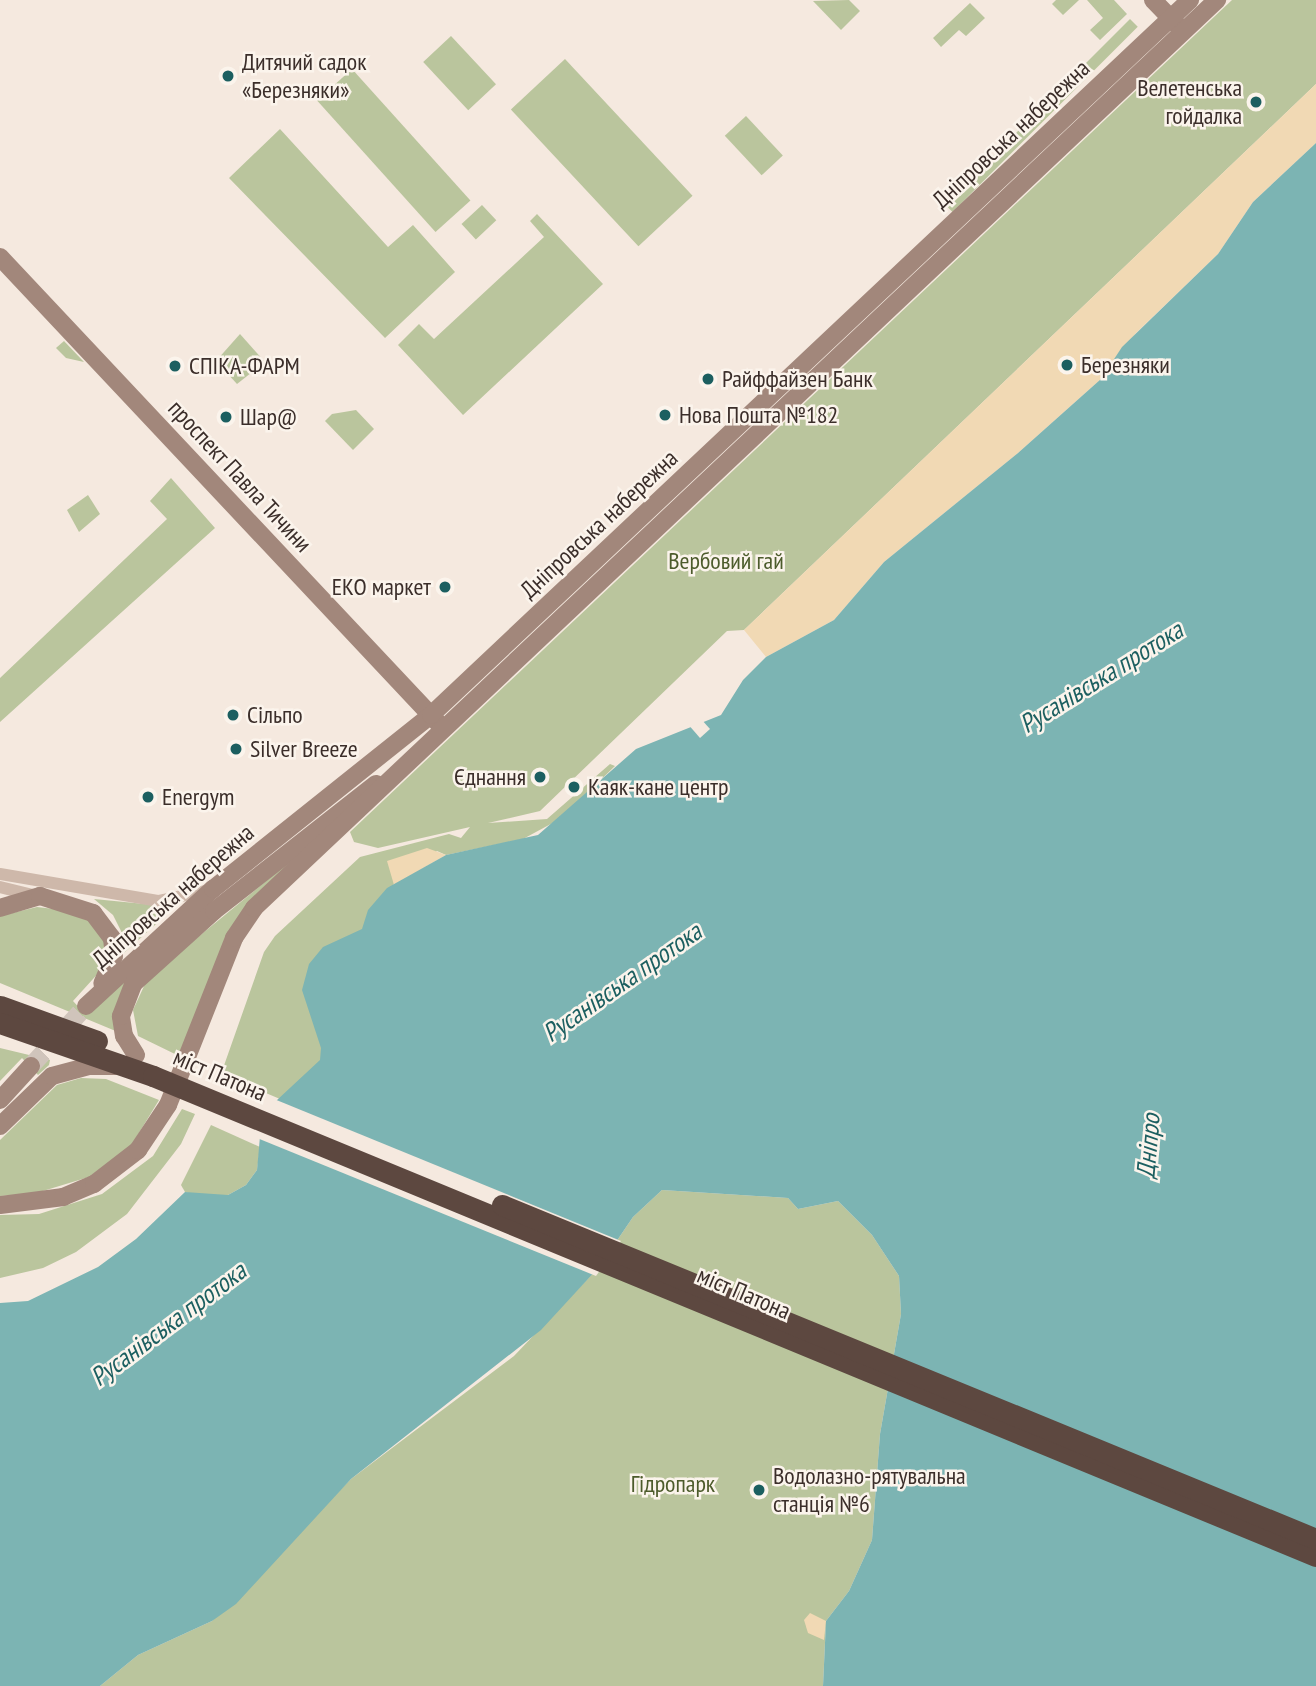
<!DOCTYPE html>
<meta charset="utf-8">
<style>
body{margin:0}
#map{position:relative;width:1316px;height:1686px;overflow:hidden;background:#f5e9df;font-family:"PT Sans Narrow",sans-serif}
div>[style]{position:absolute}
.green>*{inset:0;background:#bac59d;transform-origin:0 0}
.sand>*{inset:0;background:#f1d9b4}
.water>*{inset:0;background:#7cb4b3}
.pier>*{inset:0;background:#f5e9df}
.secondary-tunnel>*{height:18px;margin-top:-9px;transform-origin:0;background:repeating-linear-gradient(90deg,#d0c4bb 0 18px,transparent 0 27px)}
.street>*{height:12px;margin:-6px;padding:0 6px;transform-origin:6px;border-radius:6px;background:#ceb8aa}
.secondary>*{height:18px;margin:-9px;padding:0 9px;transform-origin:9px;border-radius:9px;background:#a2877b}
.highway>*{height:21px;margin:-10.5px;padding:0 10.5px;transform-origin:10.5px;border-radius:10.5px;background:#5d4840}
.highway-bridge>*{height:21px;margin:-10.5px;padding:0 10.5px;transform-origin:10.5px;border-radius:10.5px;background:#5d4840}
.dots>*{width:19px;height:19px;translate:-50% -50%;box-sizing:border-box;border:4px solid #fbf4ec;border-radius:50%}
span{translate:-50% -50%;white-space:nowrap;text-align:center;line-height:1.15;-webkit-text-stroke:5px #fbf4ec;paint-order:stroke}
.poi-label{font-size:24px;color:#3b2e2a}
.left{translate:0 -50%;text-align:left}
.right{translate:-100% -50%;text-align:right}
.street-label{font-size:24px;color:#3b2e2a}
.park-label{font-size:24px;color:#4c5b2b}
.water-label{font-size:26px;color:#1c5f60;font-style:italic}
</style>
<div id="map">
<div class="green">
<div style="clip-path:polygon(849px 0,860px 11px,841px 30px,813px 1px)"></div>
<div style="clip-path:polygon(1056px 0,1079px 0,1063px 15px,1052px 4px)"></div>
<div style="clip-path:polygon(1087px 0,1114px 0,1127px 14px,1100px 40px,1090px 30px,1103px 18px)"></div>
<div style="clip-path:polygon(1232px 0,1316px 0,1316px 84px,744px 630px,727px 631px,540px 811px,488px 823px,547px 819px,610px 764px,615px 766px,560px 819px,523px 839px,446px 855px,437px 851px,393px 885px,368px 1018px,300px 1082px,280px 1099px,221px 1074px,264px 952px,275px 936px,360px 857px,449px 834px,461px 838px,470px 827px,378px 848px,354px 842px,350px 832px)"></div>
<div style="clip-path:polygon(970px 3px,985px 18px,966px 36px,959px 30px,941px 47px,933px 38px)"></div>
<div style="left:1130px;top:19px;width:11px;height:262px;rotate:45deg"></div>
<div style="left:451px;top:36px;width:66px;height:38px;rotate:47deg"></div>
<div style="left:565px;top:59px;width:187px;height:74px;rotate:47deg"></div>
<div style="left:352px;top:69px;width:177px;height:47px;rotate:48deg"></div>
<div style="left:746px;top:116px;width:54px;height:29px;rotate:47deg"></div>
<div style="clip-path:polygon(280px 129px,388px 247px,413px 225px,455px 272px,385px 338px,229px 178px)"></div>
<div style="left:482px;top:205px;width:21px;height:28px;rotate:47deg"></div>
<div style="clip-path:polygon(537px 214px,603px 284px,463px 415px,398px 345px,419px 324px,434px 339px,544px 237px,530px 221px)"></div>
<div style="clip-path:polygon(240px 334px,265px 362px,237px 384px,216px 361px)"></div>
<div style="clip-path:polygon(64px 341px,84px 362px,66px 358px,56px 348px)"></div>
<div style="clip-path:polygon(356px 410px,374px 429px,353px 450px,325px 421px,332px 414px)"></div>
<div style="clip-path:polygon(171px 478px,215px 528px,0 722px,0 678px,167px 519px,150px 501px)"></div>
<div style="clip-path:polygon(88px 495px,100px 514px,79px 532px,67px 510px)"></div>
<div style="clip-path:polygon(326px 832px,241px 913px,179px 1056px,138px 1036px,133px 1010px,145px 984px,159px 969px)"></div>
<div style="clip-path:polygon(94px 899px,175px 907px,124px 953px,122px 933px,113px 915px)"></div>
<div style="clip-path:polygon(37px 907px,80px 912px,96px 922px,108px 946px,103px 968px,73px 1001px,85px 1014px,128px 975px,115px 1008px,118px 1032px,0 983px,0 916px)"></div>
<div style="clip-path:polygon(0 1048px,50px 1060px,49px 1065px,38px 1075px,22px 1058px,0 1081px)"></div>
<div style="clip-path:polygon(81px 1078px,106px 1079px,159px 1100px,131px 1146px,89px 1177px,33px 1194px,0 1196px,0 1140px,57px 1085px)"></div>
<div style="clip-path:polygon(182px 1109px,195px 1114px,181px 1144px,127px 1214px,76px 1252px,43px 1268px,0 1278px,0 1215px,39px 1214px,102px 1194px,153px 1156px)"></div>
<div style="clip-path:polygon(211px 1125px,260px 1147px,257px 1170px,246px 1185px,228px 1195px,205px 1197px,185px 1192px,181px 1185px)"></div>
<div style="clip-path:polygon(662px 1190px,788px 1198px,798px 1209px,838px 1201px,872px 1235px,899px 1276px,901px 1314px,880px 1434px,872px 1540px,849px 1591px,826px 1621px,823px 1686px,100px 1686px,138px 1655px,212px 1621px,351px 1479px,514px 1356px,599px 1267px,633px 1217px)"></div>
</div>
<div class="sand">
<div style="clip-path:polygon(1316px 84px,1316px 143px,1253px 202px,1218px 254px,1136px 333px,1101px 379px,1018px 453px,884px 562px,834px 620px,766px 657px,744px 630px)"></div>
<div style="clip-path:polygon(427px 848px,446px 855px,394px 885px,387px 861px)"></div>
<div style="clip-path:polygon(810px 1613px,826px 1621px,824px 1640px,808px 1633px,804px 1620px)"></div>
</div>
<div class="water">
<div style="clip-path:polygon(1316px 143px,1316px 1686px,823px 1686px,826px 1621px,849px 1591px,872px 1540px,880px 1434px,901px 1314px,899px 1276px,872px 1235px,838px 1201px,798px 1209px,788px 1198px,662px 1190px,633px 1217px,599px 1267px,541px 1330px,351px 1479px,236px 1604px,212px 1621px,138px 1655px,100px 1686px,0 1686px,0 1303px,28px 1301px,98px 1267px,136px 1239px,185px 1192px,228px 1195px,246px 1185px,257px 1170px,262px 1114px,320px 1060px,321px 1048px,302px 990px,309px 964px,323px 947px,362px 929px,368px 910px,387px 888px,446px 855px,538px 835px,636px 749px,721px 715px,743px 680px,766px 657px,834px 620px,884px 562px,1018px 453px,1101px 379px,1122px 347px,1218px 254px,1253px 202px)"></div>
</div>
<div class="pier">
<div style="clip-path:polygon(701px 719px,710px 729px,700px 738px,687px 723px)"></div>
<div style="clip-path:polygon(274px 1099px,621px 1241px,596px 1276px,257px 1138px,259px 1113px)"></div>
</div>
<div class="secondary-tunnel">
<div style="left:31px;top:1066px;width:81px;rotate:-47.5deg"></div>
</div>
<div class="street">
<div style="left:0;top:874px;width:160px;rotate:9.7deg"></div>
<div style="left:158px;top:901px;width:49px;rotate:-11.8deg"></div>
<div style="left:0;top:887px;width:38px;rotate:14deg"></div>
</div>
<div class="secondary">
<div style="left:1153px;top:0;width:37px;rotate:46deg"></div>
<div style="left:0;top:257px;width:641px;rotate:46.77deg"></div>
<div style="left:0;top:908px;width:42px;rotate:-16.7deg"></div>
<div style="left:40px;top:896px;width:56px;rotate:17.8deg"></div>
<div style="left:93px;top:913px;width:31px;rotate:53deg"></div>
<div style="left:112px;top:938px;width:18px;rotate:84deg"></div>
<div style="left:114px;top:956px;width:30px;rotate:113deg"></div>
<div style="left:86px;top:1006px;width:173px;rotate:-42.7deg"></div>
<div style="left:213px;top:889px;width:279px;rotate:-38.6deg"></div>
<div style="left:431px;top:715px;width:1043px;rotate:-43.29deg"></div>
<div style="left:136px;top:1055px;width:22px;rotate:-122deg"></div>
<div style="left:124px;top:1036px;width:20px;rotate:-99deg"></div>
<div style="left:121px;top:1016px;width:34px;rotate:-69deg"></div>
<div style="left:133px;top:984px;width:109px;rotate:-42deg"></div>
<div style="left:214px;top:911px;width:206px;rotate:-38.1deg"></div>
<div style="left:0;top:1100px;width:46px;rotate:-47.6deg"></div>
<div style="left:0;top:1126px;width:72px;rotate:-43.9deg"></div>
<div style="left:52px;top:1076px;width:38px;rotate:-15deg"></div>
<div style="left:89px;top:1066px;width:26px"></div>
<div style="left:0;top:1205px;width:64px;rotate:-7.2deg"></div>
<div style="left:63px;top:1197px;width:34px;rotate:-23deg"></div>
<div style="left:94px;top:1184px;width:56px;rotate:-37.7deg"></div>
<div style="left:138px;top:1150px;width:54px;rotate:-56.3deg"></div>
<div style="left:168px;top:1105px;width:180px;rotate:-68.4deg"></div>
<div style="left:234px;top:938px;width:36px;rotate:-56deg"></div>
<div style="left:254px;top:908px;width:1324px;rotate:-43.32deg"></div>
</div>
<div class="highway">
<div style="left:0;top:1006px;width:103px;rotate:19.8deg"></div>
<div style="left:0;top:1023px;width:162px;rotate:19.1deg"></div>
</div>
<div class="highway-bridge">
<div style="left:153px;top:1076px;width:1258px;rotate:22.43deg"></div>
<div style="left:502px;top:1205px;width:880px;rotate:22.31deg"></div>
</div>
<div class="dots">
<div style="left:228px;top:76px;background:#1c5f60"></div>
<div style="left:1256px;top:102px;background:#1c5f60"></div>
<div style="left:1067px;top:365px;background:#1c5f60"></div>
<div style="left:175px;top:366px;background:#1c5f60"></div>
<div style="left:708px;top:379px;background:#1c5f60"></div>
<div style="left:665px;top:415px;background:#1c5f60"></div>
<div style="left:226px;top:417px;background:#1c5f60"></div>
<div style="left:445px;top:587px;background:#1c5f60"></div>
<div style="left:233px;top:715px;background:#1c5f60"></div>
<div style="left:236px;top:749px;background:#1c5f60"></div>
<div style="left:540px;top:777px;background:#1c5f60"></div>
<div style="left:574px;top:787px;background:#1c5f60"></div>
<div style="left:148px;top:797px;background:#1c5f60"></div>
<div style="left:759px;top:1490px;background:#1c5f60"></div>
</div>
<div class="poi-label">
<span class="left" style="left:242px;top:76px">Дитячий садок<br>«Березняки»</span>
<span class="right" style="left:1242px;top:102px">Велетенська<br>гойдалка</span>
<span class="left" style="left:1081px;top:365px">Березняки</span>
<span class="left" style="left:189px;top:366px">СПІКА-ФАРМ</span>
<span class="left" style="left:722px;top:379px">Райффайзен Банк</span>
<span class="left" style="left:679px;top:415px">Нова Пошта №182</span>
<span class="left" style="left:240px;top:417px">Шар@</span>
<span class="right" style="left:431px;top:587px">ЕКО маркет</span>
<span class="left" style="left:247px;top:715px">Сільпо</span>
<span class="left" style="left:250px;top:749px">Silver Breeze</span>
<span class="right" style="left:526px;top:777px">Єднання</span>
<span class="left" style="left:588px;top:787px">Каяк-кане центр</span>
<span class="left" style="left:162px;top:797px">Energym</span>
<span class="left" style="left:773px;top:1490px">Водолазно-рятувальна<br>станція №6</span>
</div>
<div class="street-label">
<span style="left:1011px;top:134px;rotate:-43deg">Дніпровська набережна</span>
<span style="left:240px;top:476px;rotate:47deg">проспект Павла Тичини</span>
<span style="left:599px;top:524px;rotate:-43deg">Дніпровська набережна</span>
<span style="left:173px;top:896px;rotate:-41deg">Дніпровська набережна</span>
<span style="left:220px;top:1075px;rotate:23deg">міст Патона</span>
<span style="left:744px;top:1293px;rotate:23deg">міст Патона</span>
</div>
<div class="park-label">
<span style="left:726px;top:561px">Вербовий гай</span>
<span style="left:673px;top:1484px">Гідропарк</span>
</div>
<div class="water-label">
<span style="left:1101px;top:677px;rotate:-32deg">Русанівська протока</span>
<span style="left:622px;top:982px;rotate:-35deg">Русанівська протока</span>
<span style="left:1148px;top:1146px;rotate:-85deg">Дніпро</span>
<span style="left:168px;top:1324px;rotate:-37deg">Русанівська протока</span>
</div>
</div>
